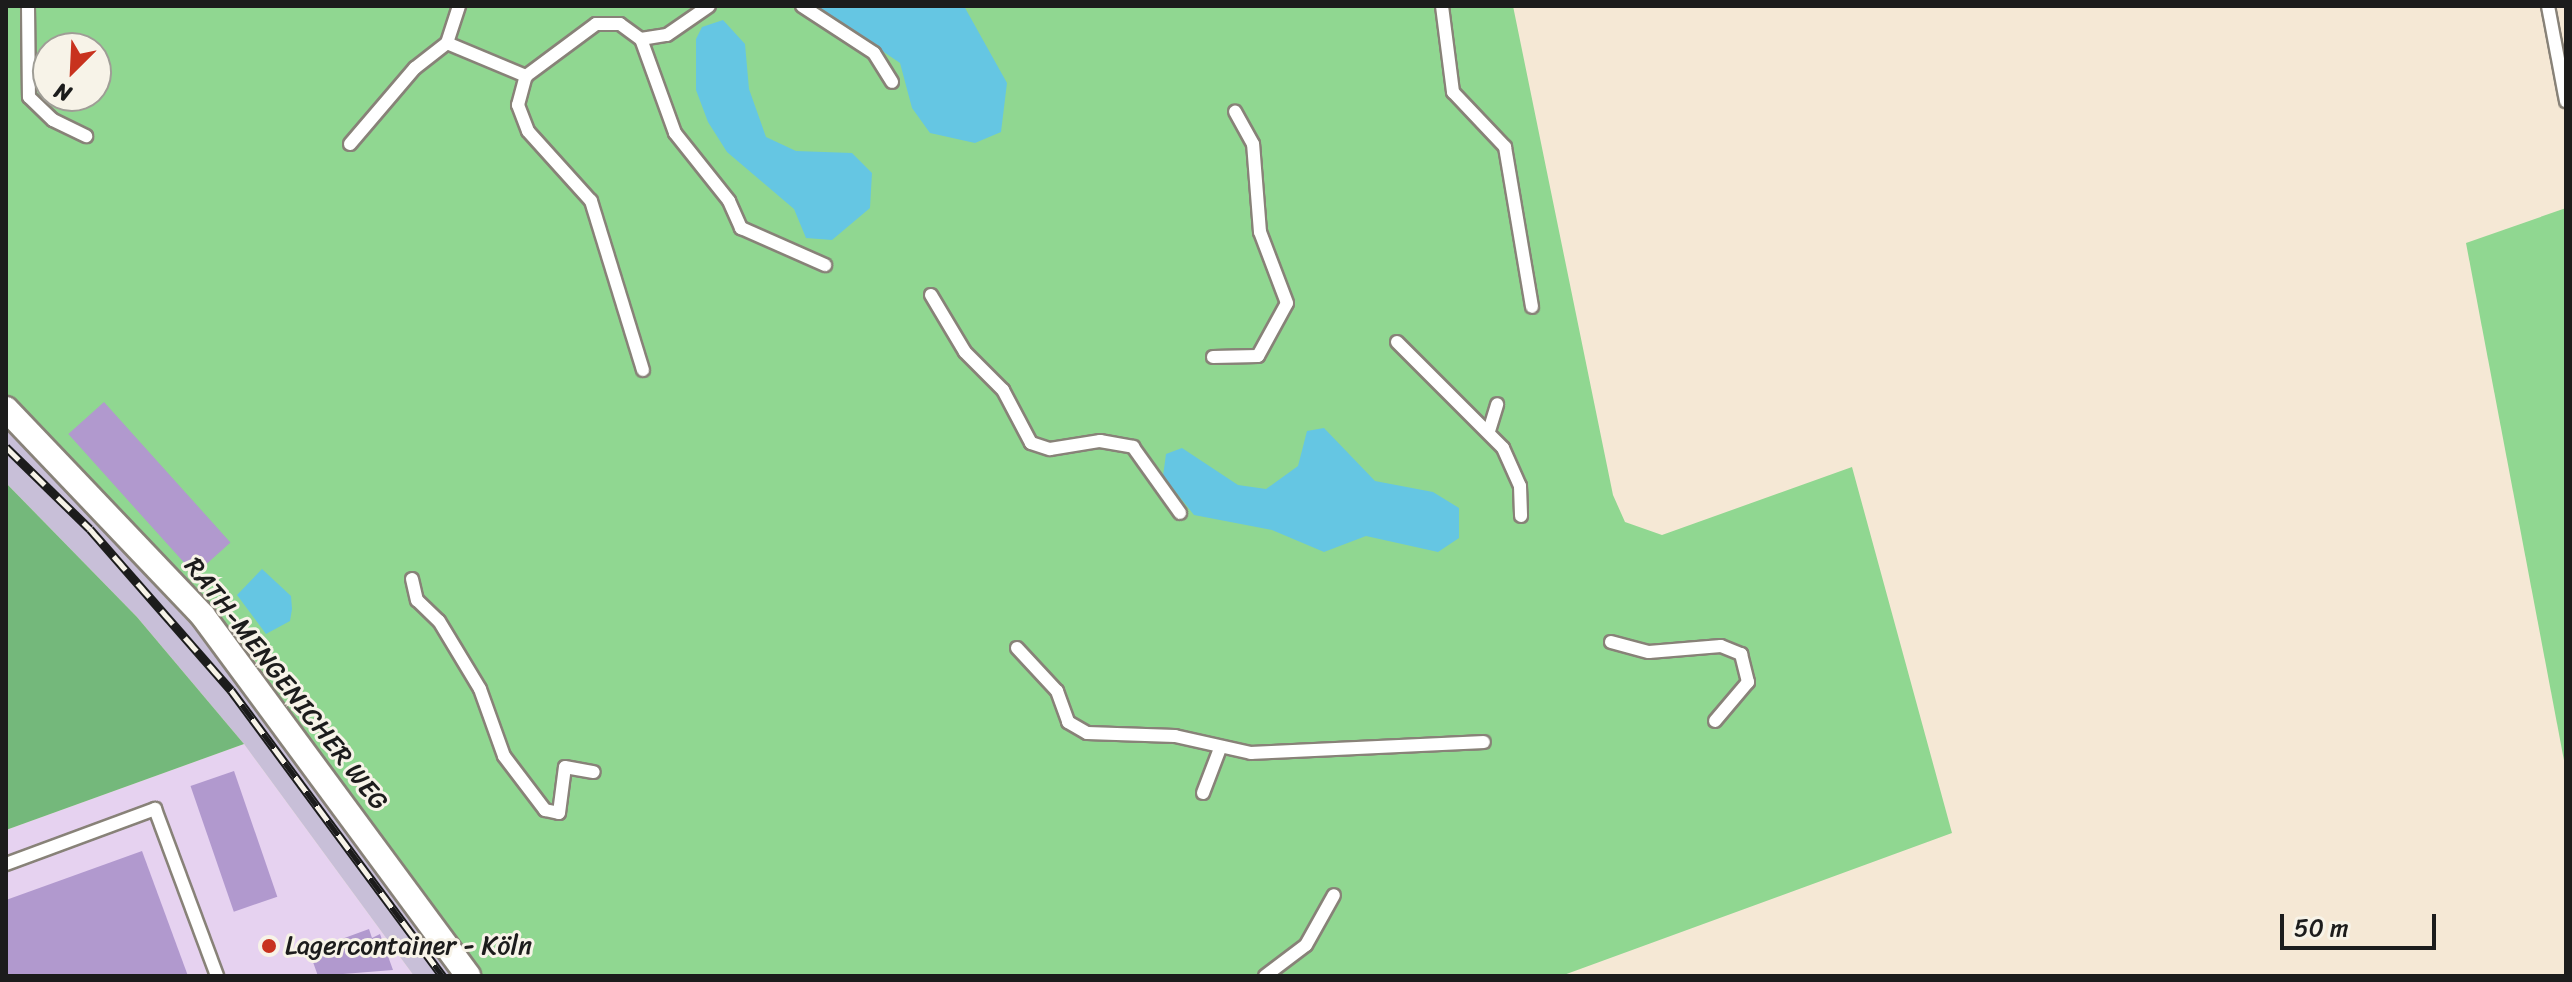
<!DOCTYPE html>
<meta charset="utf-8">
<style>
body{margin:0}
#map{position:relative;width:2572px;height:982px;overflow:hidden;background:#f5e8d5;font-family:Sriracha,sans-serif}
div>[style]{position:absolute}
.built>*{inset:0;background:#e6d2f0}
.industrial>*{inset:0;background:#c8bfd8}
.green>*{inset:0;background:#90d791}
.forest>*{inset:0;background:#74b87b}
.water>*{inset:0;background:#65c6e3}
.building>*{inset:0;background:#b199ce;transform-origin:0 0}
.roads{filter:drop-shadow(2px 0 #888278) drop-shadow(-2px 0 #888278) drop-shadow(0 2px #888278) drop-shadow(0 -2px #888278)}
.lane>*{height:12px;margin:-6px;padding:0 6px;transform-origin:6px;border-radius:6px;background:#fff}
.street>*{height:24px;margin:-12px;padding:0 12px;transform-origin:12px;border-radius:12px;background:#fff}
.rail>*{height:9px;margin-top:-4.5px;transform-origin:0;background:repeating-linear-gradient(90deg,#f7f3e8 0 18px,#1c1c1c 0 36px);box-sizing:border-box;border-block:2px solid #1c1c1c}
.dots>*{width:22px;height:22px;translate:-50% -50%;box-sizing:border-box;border:4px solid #f7f3e8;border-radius:50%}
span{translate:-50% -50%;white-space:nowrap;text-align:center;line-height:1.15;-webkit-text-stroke:6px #f7f3e8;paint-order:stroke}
.street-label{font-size:26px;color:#1c1c1c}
.poi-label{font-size:26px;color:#1c1c1c}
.left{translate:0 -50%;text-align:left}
.frame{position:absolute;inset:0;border:8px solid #1c1c1c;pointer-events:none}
.north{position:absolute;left:32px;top:32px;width:80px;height:80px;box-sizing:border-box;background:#f7f3e8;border:2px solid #9f9d96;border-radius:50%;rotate:204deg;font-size:22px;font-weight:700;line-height:32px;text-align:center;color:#1c1c1c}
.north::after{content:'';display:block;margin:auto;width:28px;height:36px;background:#c8321e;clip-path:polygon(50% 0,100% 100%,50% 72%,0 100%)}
.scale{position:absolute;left:2280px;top:914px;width:156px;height:36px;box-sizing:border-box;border:4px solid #1c1c1c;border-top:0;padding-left:10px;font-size:24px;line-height:28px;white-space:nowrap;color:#1c1c1c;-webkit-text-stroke:6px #f7f3e8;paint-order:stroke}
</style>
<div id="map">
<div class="built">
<div style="clip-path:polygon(244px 744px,414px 976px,6px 976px,6px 830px)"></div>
</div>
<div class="industrial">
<div style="clip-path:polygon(6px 428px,216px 651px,456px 976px,414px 976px,244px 744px,137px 617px,6px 483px)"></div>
</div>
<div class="green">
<div style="clip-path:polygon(evenodd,6px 6px,1513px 6px,1613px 495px,1625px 522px,1662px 535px,1852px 467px,1952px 833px,1561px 976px,480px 976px,237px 636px,6px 396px,6px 6px,48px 48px,96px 48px,96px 96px,48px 96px,48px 48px)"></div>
<div style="clip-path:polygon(2566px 208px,2566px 771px,2466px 243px)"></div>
</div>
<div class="forest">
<div style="clip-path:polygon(6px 483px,137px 617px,244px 744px,6px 830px)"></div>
</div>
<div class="water">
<div style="clip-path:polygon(816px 6px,964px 6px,1007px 83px,1001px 132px,975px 143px,930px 133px,912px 108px,900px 63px)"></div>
<div style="clip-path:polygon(723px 20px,745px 44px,749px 89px,766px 137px,796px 151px,852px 153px,872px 173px,870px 208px,832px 240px,806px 238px,794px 209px,727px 152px,708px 122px,696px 90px,696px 39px,702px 27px)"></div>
<div style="clip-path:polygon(1324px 428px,1375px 481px,1433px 492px,1459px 508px,1459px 538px,1438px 552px,1366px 536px,1324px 552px,1272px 530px,1194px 515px,1163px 476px,1166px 454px,1182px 448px,1238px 485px,1266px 489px,1298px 466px,1307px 431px)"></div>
<div style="clip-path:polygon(262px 569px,291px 596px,292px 609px,290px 621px,266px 634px,237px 595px)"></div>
</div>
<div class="building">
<div style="left:104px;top:402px;width:189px;height:48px;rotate:48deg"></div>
<div style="left:234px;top:771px;width:133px;height:46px;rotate:71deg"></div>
<div style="clip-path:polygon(142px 851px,188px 976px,6px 976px,6px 900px)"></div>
<div style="clip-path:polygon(369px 929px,372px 938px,380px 934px,393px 970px,318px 976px,309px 951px)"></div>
</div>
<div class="roads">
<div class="lane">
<div style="left:28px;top:6px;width:91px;rotate:89.4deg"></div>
<div style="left:29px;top:97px;width:33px;rotate:44deg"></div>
<div style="left:53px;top:120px;width:37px;rotate:26deg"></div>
<div style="left:802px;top:6px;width:86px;rotate:33.1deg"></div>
<div style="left:874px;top:53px;width:34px;rotate:58deg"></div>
<div style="left:1442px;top:6px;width:87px;rotate:82.7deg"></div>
<div style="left:1453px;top:92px;width:76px;rotate:46.6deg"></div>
<div style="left:1505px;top:147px;width:162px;rotate:80.4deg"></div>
<div style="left:2548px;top:6px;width:97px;rotate:79.3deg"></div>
<div style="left:641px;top:39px;width:26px;rotate:-9deg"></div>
<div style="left:667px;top:35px;width:51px;rotate:-34.6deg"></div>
<div style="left:447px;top:43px;width:86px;rotate:22.7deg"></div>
<div style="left:350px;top:144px;width:100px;rotate:-49.5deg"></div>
<div style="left:415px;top:68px;width:41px;rotate:-38deg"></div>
<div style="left:447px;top:43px;width:39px;rotate:-72deg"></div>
<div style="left:931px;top:295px;width:66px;rotate:59.2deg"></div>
<div style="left:965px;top:352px;width:54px;rotate:45deg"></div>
<div style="left:1003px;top:390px;width:60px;rotate:62.2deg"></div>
<div style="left:1031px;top:443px;width:20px;rotate:18deg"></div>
<div style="left:1050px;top:449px;width:51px;rotate:-9.1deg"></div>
<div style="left:1100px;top:441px;width:34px;rotate:10deg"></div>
<div style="left:1133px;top:447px;width:81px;rotate:54.5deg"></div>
<div style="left:1397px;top:342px;width:150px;rotate:45deg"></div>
<div style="left:1503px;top:448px;width:42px;rotate:65.9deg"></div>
<div style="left:1520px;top:486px;width:30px;rotate:88deg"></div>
<div style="left:1213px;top:357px;width:45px;rotate:-1.3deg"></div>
<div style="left:1258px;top:356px;width:60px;rotate:-61.3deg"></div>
<div style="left:1287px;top:303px;width:76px;rotate:-110.8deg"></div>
<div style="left:1260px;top:232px;width:88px;rotate:-94.5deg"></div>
<div style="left:1253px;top:144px;width:37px;rotate:-119deg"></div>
<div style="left:643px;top:370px;width:177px;rotate:-107.1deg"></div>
<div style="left:591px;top:201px;width:94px;rotate:-132deg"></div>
<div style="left:528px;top:131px;width:28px;rotate:-111deg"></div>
<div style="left:518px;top:105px;width:30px;rotate:-75deg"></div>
<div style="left:526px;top:76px;width:87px;rotate:-36.6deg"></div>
<div style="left:596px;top:24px;width:24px"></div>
<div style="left:620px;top:24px;width:26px;rotate:36deg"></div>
<div style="left:641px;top:39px;width:100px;rotate:70.1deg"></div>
<div style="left:675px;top:133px;width:87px;rotate:51.5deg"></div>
<div style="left:729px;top:201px;width:30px;rotate:66deg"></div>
<div style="left:741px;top:228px;width:92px;rotate:23.8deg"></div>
<div style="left:1489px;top:431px;width:28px;rotate:-73deg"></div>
<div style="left:412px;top:579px;width:22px;rotate:77deg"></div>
<div style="left:417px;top:600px;width:30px;rotate:44deg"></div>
<div style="left:439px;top:621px;width:79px;rotate:58.9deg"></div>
<div style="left:480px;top:689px;width:71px;rotate:70.3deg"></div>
<div style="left:504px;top:756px;width:68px;rotate:52.8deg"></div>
<div style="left:545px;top:810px;width:14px;rotate:12deg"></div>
<div style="left:559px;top:813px;width:46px;rotate:-82.6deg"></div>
<div style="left:565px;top:767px;width:29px;rotate:10deg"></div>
<div style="left:1611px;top:642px;width:39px;rotate:15deg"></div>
<div style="left:1649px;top:652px;width:72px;rotate:-4.8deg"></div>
<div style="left:1721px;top:646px;width:22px;rotate:22deg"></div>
<div style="left:1741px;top:654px;width:29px;rotate:76deg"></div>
<div style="left:1748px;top:682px;width:51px;rotate:130.2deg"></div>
<div style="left:1017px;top:648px;width:59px;rotate:47.1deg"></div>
<div style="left:1057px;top:691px;width:33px;rotate:70deg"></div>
<div style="left:1068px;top:722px;width:22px;rotate:30deg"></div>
<div style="left:1087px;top:733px;width:88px;rotate:2deg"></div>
<div style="left:1175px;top:736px;width:78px;rotate:12.6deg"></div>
<div style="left:1251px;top:753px;width:233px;rotate:-2.7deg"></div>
<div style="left:1203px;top:793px;width:45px;rotate:-69.1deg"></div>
<div style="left:6px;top:864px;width:159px;rotate:-20.3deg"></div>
<div style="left:155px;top:809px;width:178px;rotate:69.6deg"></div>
<div style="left:1265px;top:976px;width:51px;rotate:-37.1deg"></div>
<div style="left:1306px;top:945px;width:57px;rotate:-60.8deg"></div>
</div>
<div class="street">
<div style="left:6px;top:409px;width:286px;rotate:46.4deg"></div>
<div style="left:203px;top:616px;width:447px;rotate:53.6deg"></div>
</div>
</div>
<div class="rail">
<div style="left:6px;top:447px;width:117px;rotate:44.3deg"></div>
<div style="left:90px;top:529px;width:214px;rotate:48.8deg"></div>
<div style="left:231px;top:690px;width:356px;rotate:53.5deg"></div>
</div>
<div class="dots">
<div style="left:269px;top:946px;background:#c8321e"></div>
</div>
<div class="street-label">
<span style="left:286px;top:684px;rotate:52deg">RATH-MENGENICHER WEG</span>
</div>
<div class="poi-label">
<span class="left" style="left:285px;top:946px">Lagercontainer - Köln</span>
</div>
<div class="frame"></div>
<div class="north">N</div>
<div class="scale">50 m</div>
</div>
